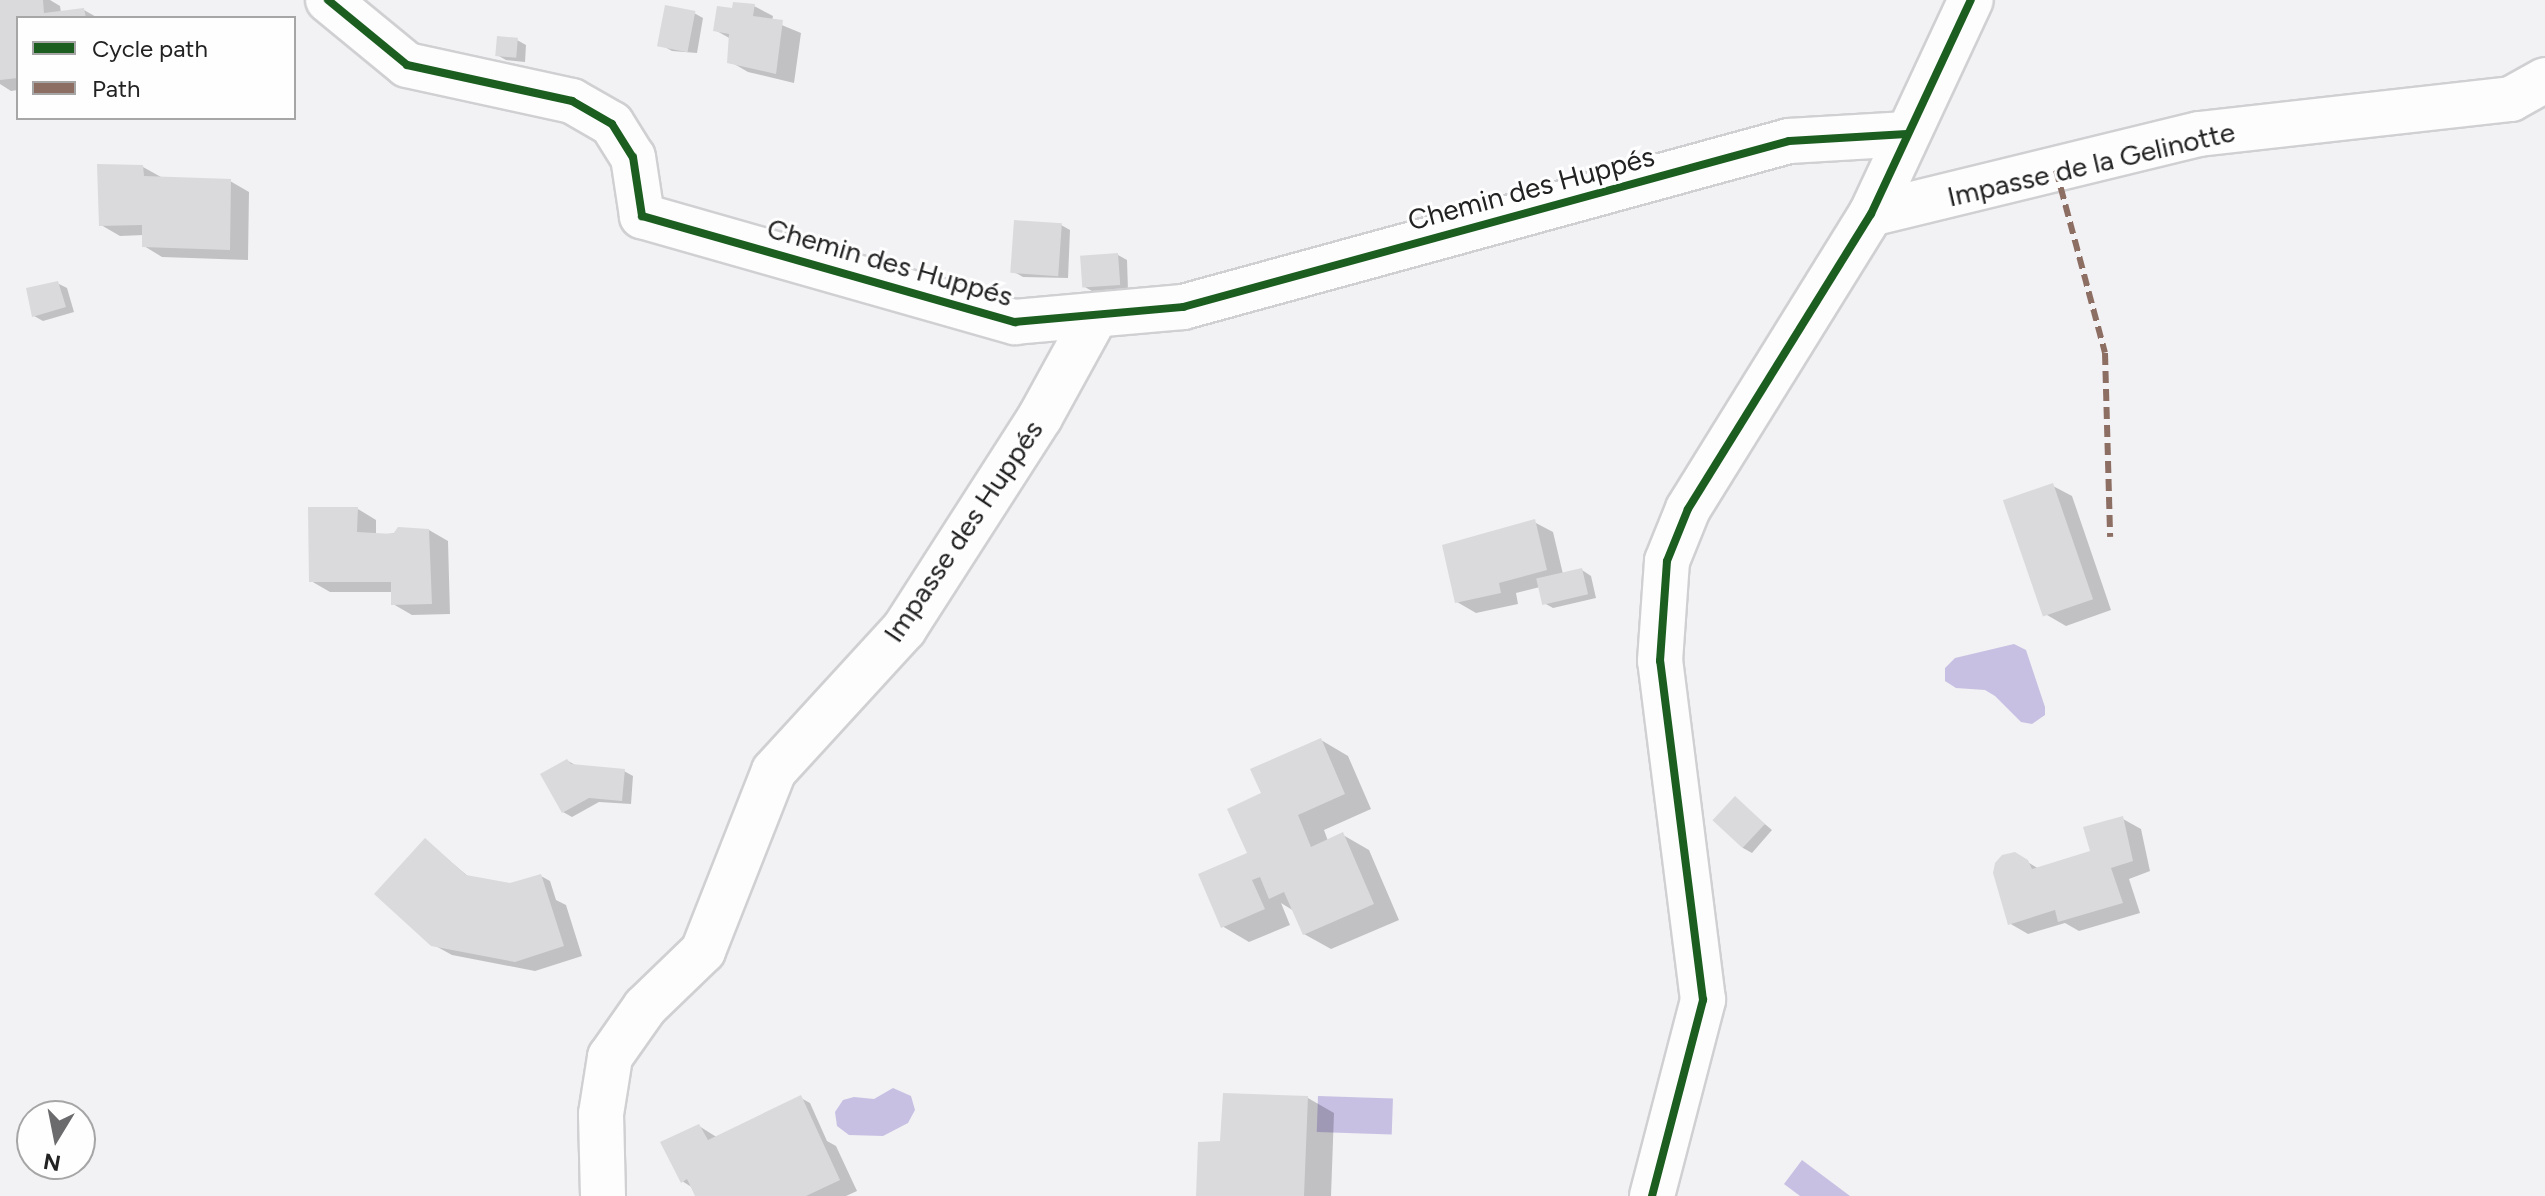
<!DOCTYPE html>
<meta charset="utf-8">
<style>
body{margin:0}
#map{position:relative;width:2545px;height:1196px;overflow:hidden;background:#f2f1f4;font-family:Figtree,sans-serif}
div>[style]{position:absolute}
.water>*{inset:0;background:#c7c0e3;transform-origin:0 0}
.shadow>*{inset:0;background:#0003}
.building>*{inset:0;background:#dad9dc;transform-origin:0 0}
.roads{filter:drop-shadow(2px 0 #d0cfd2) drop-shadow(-2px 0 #d0cfd2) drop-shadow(0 2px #d0cfd2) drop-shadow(0 -2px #d0cfd2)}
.minor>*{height:44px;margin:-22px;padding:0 22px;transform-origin:22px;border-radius:22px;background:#fdfdfd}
.quiet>*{height:6px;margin-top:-3px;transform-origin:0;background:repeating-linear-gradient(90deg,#8d6e63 0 12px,transparent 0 18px)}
.cycleway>*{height:8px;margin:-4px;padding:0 4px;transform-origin:4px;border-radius:4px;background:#1b5e20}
span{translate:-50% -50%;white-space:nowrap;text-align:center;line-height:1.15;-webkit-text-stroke:6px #fefeff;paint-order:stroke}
.street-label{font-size:28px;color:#222223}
.legend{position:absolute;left:16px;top:16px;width:280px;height:104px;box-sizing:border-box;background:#fefeff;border:2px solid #a6a6a7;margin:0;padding:10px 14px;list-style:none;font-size:24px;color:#222223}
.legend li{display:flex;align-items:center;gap:16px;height:40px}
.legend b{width:40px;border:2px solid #a6a6a7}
.north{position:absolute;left:16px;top:1100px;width:80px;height:80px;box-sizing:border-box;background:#fefeff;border:2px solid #a6a6a7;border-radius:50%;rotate:190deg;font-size:22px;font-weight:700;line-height:32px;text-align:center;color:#222223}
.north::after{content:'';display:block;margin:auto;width:28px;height:36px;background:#6b6a6c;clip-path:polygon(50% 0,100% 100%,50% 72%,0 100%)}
</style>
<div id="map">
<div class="water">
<div style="clip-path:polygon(2014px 644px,2026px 650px,2045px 707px,2045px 715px,2032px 724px,2021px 722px,1995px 696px,1985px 690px,1956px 688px,1945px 681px,1945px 668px,1955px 658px)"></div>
<div style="clip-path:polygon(893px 1088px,911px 1096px,915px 1110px,908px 1123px,883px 1136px,849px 1135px,837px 1126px,835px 1112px,843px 1100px,854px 1097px,874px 1099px)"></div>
<div style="left:1318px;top:1096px;width:75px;height:36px;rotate:2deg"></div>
<div style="clip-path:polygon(1802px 1160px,1850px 1196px,1800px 1196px,1784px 1184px)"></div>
</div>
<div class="shadow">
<div style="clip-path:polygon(0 0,50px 0,60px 6px,61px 13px,84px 10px,98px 18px,18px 18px,18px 90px,11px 91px,0 84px)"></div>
<div style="clip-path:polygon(754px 6px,773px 16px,772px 21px,801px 33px,794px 83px,748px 72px,729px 61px,731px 39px,715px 30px)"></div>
<div style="clip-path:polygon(694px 13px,703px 18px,697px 53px,672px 51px,663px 46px)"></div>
<div style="clip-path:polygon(517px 40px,526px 45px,525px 62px,506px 60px,497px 55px)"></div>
<div style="clip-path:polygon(143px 167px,161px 177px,230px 181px,249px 192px,248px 260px,162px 257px,144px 246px,144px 235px,120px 236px,101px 225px)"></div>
<div style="clip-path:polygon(1061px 225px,1070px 230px,1068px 278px,1023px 277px,1014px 272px)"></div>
<div style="clip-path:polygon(1118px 255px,1127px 260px,1128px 290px,1092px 291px,1083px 286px)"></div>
<div style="clip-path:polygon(57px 283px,67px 288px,74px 312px,43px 321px,34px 316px)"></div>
<div style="clip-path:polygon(2053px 486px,2072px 496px,2111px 610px,2066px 626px,2047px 615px)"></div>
<div style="clip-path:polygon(358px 509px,376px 520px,376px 535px,429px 530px,448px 541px,450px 614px,412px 615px,393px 604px,393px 592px,330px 592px,311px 581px)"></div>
<div style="clip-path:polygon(1534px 522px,1553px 532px,1563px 574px,1582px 570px,1591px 576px,1596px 598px,1553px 608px,1544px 603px,1540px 587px,1516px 593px,1518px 604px,1476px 613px,1457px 602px)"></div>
<div style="clip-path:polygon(1321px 740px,1348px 756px,1371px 809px,1324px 830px,1328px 841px,1343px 835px,1369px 850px,1399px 920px,1331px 949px,1304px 934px,1294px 911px,1281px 903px,1290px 925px,1249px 942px,1222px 926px,1250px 854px,1263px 794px)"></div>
<div style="clip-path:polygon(568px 761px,577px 766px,624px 771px,633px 776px,631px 804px,599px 802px,572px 817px,563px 812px)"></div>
<div style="clip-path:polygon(1735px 799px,1772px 830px,1752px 853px,1743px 848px)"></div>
<div style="clip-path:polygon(2123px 819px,2141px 829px,2150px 871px,2129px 879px,2140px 913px,2079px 931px,2065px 923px,2028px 934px,2009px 923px,2015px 854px,2039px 869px,2090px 853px)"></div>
<div style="clip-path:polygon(425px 840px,470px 878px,511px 885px,541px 876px,550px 881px,556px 900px,566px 905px,582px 956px,535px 971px,452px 955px,432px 944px)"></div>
<div style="clip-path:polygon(801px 1098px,810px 1103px,827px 1141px,836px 1146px,857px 1191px,846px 1196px,697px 1196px,693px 1188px,682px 1181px,699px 1126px,718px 1138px)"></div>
<div style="clip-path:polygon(1308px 1098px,1334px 1113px,1331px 1196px,1198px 1196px,1222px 1143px)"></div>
</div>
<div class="building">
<div style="clip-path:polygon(0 0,43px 0,44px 13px,84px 8px,86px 18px,18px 18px,18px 78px,0 80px)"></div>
<div style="clip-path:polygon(733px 2px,755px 4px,753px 16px,783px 20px,776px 74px,727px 63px,729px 34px,713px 31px,717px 6px,732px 8px)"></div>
<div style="left:665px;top:5px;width:31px;height:42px;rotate:11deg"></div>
<div style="left:497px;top:36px;width:21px;height:20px;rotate:5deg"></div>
<div style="clip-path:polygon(97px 164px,143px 165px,144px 176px,231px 179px,230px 250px,142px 247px,142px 225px,99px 226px)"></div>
<div style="left:1014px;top:220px;width:48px;height:53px;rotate:4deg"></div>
<div style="left:1118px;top:253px;width:32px;height:38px;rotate:86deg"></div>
<div style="clip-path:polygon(58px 281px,66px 307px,32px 317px,26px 288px)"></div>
<div style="left:2053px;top:483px;width:123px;height:53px;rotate:71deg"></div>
<div style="clip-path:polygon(308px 507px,358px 507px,357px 532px,393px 534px,398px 527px,429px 529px,432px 604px,391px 605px,391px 582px,309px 582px)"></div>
<div style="clip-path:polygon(1535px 519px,1547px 570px,1499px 583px,1501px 593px,1455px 603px,1442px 545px)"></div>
<div style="left:1582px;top:568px;width:27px;height:47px;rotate:77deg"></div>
<div style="clip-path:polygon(1321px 738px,1345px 794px,1298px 815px,1311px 847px,1343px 832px,1374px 904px,1303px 935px,1284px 892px,1269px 899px,1260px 877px,1252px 880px,1265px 909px,1221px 928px,1198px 874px,1247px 853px,1227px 809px,1261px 793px,1250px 769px)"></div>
<div style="clip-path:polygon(567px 759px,571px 764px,625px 769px,622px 801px,589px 798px,562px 813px,540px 774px)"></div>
<div style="left:1735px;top:796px;width:41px;height:33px;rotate:43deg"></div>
<div style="clip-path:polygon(2123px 816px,2133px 861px,2111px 868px,2123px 903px,2058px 922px,2055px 910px,2008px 925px,1993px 873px,1995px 863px,2002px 855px,2015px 852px,2028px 860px,2032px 869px,2090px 851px,2083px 827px)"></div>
<div style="clip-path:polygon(425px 838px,466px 875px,510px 883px,541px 874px,564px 946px,515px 962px,431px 946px,374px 894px)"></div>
<div style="clip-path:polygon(1223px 1093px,1308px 1096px,1304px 1196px,1196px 1196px,1198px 1142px,1220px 1141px)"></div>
<div style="clip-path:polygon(801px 1095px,840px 1180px,806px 1196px,695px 1196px,687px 1179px,681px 1183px,660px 1142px,699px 1124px,708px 1140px)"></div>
</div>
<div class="roads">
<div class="minor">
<div style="left:328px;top:0;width:102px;rotate:39.4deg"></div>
<div style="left:407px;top:65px;width:169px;rotate:12.3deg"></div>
<div style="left:572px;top:101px;width:46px;rotate:29.9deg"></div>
<div style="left:612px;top:124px;width:39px;rotate:58deg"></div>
<div style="left:633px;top:157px;width:60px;rotate:81.3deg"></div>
<div style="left:642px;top:216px;width:388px;rotate:15.9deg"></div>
<div style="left:1015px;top:322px;width:169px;rotate:-5.1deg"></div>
<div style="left:1183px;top:307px;width:628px;rotate:-15.32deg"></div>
<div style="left:1789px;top:141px;width:118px;rotate:-3.4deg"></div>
<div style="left:1871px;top:214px;width:338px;rotate:-13.7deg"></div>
<div style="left:2199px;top:134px;width:314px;rotate:-6.4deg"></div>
<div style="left:2511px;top:99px;width:39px;rotate:-29deg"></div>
<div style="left:603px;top:1196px;width:82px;rotate:-91.4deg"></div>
<div style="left:601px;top:1114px;width:58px;rotate:-81deg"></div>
<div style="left:610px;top:1057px;width:61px;rotate:-55deg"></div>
<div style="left:645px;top:1007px;width:81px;rotate:-44deg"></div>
<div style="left:703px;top:951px;width:193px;rotate:-68.5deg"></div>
<div style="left:774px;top:771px;width:193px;rotate:-47.5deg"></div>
<div style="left:904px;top:629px;width:252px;rotate:-57.3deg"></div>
<div style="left:1040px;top:417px;width:116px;rotate:-61.2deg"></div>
<div style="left:1652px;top:1196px;width:203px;rotate:-75.4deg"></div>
<div style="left:1703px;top:1000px;width:342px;rotate:-97.2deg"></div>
<div style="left:1660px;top:661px;width:100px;rotate:-86deg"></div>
<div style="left:1667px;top:561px;width:56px;rotate:-68deg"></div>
<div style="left:1688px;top:509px;width:347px;rotate:-58.2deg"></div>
<div style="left:1871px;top:214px;width:236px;rotate:-65deg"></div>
</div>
</div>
<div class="quiet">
<div style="left:2056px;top:170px;width:189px;rotate:75deg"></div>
<div style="left:2105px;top:353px;width:184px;rotate:88.4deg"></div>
</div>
<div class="cycleway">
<div style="left:328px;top:0;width:102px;rotate:39.4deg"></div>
<div style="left:407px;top:65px;width:169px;rotate:12.3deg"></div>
<div style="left:572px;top:101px;width:46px;rotate:29.9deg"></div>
<div style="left:612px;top:124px;width:39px;rotate:58deg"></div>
<div style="left:633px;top:157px;width:60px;rotate:81.3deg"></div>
<div style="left:642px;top:216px;width:388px;rotate:15.9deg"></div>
<div style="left:1015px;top:322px;width:169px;rotate:-5.1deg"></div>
<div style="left:1183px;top:307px;width:628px;rotate:-15.32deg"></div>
<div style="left:1789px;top:141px;width:118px;rotate:-3.4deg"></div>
<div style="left:1652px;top:1196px;width:203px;rotate:-75.4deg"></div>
<div style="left:1703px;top:1000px;width:342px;rotate:-97.2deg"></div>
<div style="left:1660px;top:661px;width:100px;rotate:-86deg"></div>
<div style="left:1667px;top:561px;width:56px;rotate:-68deg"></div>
<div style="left:1688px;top:509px;width:347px;rotate:-58.2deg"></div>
<div style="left:1871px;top:214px;width:236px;rotate:-65deg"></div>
</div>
<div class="street-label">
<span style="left:2091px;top:164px;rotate:-13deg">Impasse de la Gelinotte</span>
<span style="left:1531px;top:188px;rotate:-15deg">Chemin des Huppés</span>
<span style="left:890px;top:262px;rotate:16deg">Chemin des Huppés</span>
<span style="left:963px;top:531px;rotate:-56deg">Impasse des Huppés</span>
</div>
<ul class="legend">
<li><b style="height:10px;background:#1b5e20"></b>Cycle path</li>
<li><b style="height:10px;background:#8d6e63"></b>Path</li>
</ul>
<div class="north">N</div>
</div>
